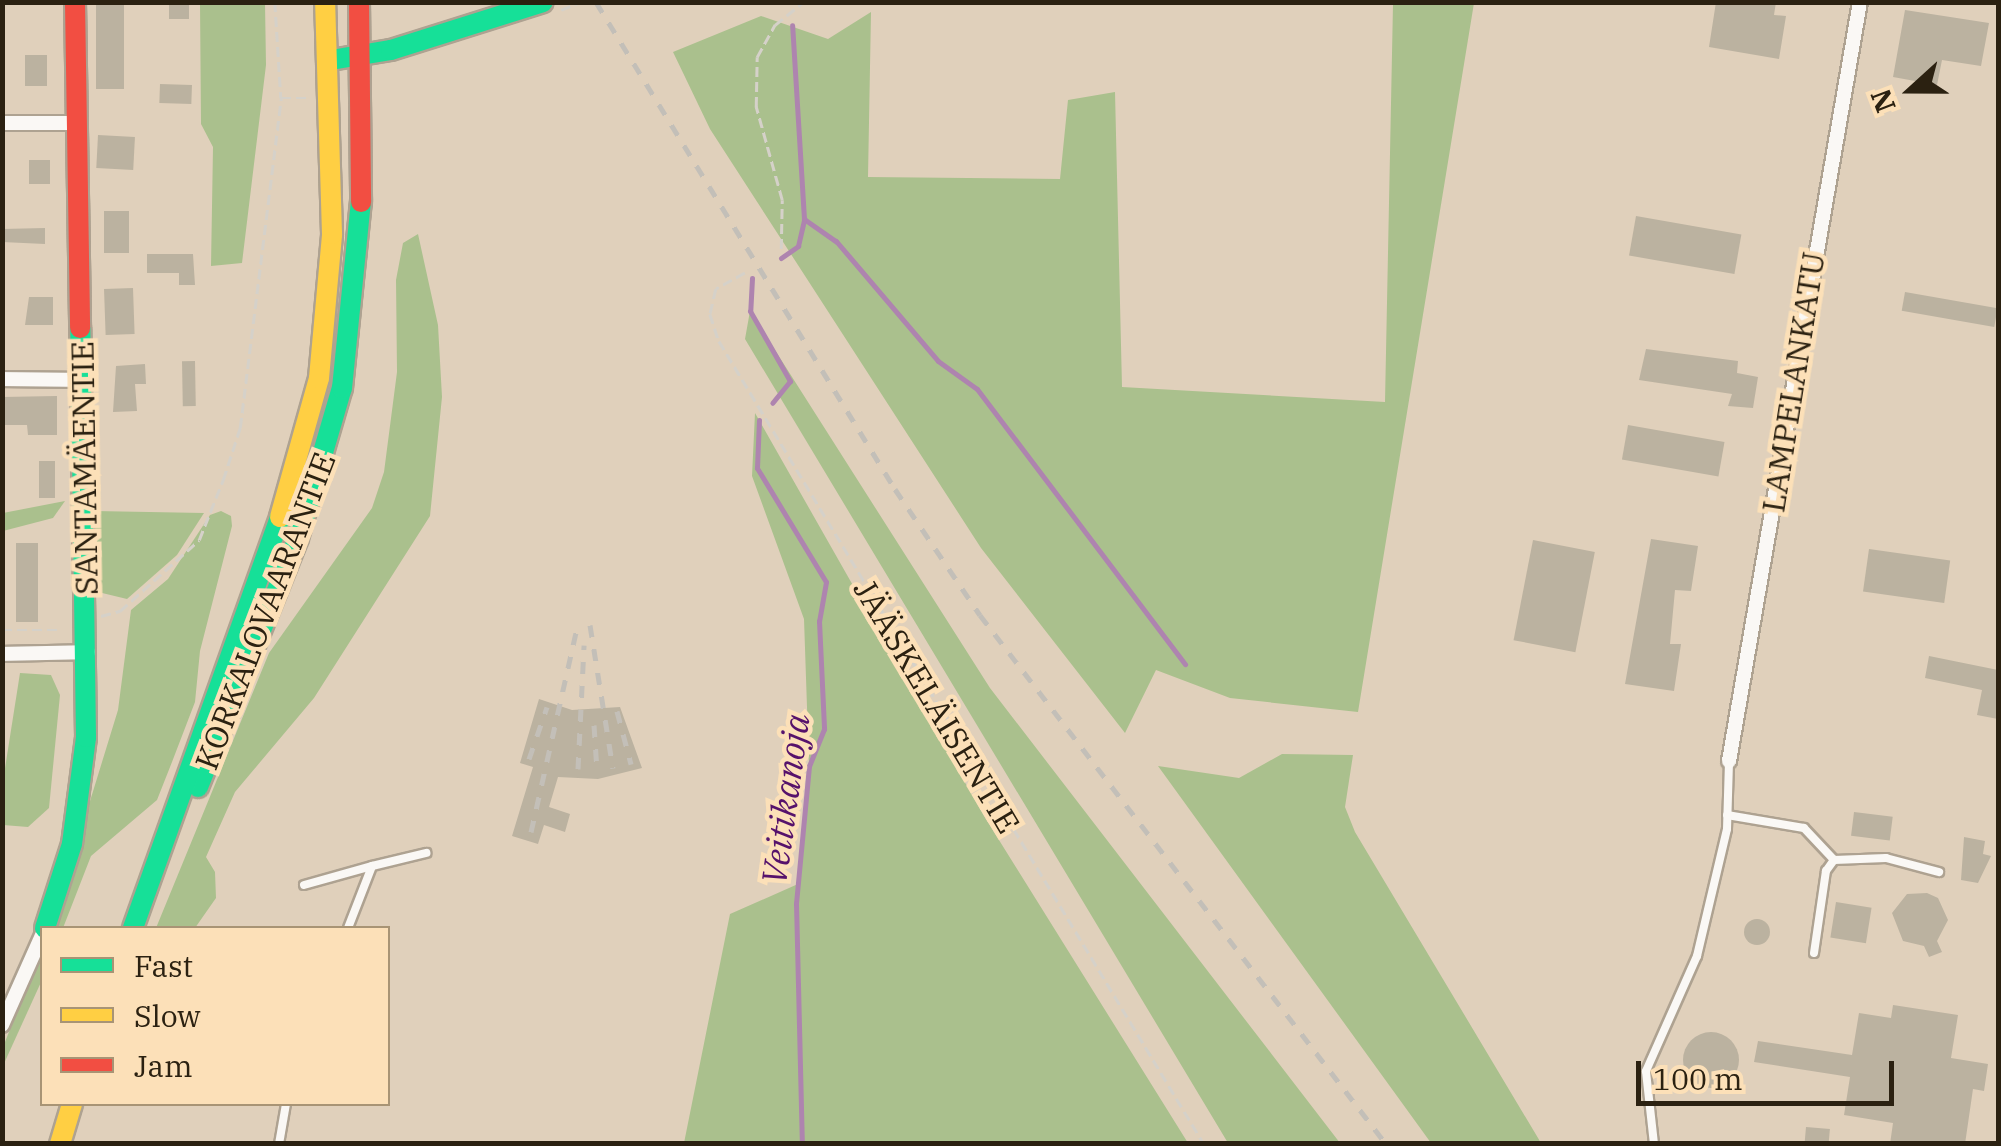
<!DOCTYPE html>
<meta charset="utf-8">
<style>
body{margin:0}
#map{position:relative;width:2001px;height:1146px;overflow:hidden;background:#e0d0bb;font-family:"IBM Plex Serif",serif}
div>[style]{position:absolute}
.forest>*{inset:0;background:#aac08d}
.stream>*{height:5px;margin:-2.5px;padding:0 2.5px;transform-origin:2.5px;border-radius:2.5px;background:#ae84af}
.building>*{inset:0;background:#bbb2a0;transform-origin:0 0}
.round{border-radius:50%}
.path>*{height:2.5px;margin-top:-1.25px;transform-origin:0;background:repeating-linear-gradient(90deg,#d5d1c9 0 10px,transparent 0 15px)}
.roads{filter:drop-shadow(2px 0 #aea291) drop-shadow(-2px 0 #aea291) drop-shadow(0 2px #aea291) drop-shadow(0 -2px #aea291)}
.lane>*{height:8px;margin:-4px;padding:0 4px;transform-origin:4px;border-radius:4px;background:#faf8f5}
.street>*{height:14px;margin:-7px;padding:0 7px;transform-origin:7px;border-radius:7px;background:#faf8f5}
.fast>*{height:20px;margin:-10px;padding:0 10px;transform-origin:10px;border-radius:10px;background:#16e098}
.slow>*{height:20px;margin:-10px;padding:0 10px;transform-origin:10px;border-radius:10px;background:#ffcf43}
.jam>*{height:20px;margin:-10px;padding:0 10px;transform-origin:10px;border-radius:10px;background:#f24e42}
.rail>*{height:5px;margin-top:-2.5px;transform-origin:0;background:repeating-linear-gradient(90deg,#c3bfb8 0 12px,transparent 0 24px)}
span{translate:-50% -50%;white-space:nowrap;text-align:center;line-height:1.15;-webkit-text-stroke:9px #fce0b8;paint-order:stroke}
.street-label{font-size:32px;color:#2b2111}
.water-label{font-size:35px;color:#56126b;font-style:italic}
.frame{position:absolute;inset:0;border:5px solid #2b2111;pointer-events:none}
.legend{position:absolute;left:40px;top:926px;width:350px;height:180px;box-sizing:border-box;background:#fce0b8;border:2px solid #a89475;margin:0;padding:12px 18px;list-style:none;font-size:30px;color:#2b2111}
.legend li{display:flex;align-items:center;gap:20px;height:50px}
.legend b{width:50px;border:2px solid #a89475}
.north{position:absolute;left:1861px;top:40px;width:100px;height:100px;-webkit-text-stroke:8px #fce0b8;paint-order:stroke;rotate:249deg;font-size:28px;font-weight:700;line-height:40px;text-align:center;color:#2b2111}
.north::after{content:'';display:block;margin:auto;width:35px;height:45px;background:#2b2111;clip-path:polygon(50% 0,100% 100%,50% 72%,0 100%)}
.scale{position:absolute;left:1636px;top:1061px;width:258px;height:45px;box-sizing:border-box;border:5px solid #2b2111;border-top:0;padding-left:12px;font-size:30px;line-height:35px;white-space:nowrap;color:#2b2111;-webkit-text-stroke:8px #fce0b8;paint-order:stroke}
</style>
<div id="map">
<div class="forest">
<div style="clip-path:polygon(200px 3px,265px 3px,266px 65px,242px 263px,211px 266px,213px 147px,201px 124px)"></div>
<div style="clip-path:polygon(1215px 3px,1474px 3px,1358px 712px,1230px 698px,1156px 670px,1125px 733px,981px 548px,710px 129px,673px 52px,761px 16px,828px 39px,871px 12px,868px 177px,1060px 179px,1068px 100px,1115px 92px,1122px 387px,1385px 402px,1393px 4px)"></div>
<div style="clip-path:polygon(418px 234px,438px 325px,442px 397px,430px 516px,314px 698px,235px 792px,206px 857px,215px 872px,216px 898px,195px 928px,156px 928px,269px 653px,372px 508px,384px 472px,397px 372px,396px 280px,403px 243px)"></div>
<div style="clip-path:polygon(750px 311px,990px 688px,1340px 1143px,1228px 1143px,745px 339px)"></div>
<div style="clip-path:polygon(755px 413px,984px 816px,1188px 1143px,684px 1143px,730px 914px,798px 884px,809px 766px,804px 619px,752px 476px)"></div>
<div style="clip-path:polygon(65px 501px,53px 518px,3px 531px,3px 513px)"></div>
<div style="clip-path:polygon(221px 511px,231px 516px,232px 526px,200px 651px,195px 702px,172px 762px,157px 800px,91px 856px,63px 928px,51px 928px,118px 710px,131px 610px,168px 579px,210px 515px)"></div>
<div style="clip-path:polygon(94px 512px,94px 511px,204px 513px,177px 555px,127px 599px,98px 592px)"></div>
<div style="clip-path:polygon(20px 673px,51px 675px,60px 695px,49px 808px,28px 827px,3px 825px,3px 781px)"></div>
<div style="clip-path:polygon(1282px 754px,1353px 755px,1345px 807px,1355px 832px,1541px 1143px,1431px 1143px,1158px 766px,1239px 778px)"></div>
<div style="clip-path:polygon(42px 949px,42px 980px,2px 1068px,3px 1047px)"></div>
</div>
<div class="stream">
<div style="left:804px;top:219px;width:39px;rotate:35deg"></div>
<div style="left:836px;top:241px;width:157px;rotate:49.6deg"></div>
<div style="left:938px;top:361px;width:48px;rotate:35.7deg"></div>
<div style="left:977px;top:389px;width:345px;rotate:52.9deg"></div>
<div style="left:781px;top:258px;width:21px;rotate:-35deg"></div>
<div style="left:798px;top:246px;width:28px;rotate:-77deg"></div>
<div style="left:804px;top:219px;width:194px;rotate:-93.5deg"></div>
<div style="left:752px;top:278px;width:33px;rotate:93deg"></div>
<div style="left:750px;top:311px;width:81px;rotate:60.3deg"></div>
<div style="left:790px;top:381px;width:28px;rotate:129deg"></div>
<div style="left:759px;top:420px;width:48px;rotate:92.4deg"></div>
<div style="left:757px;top:468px;width:133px;rotate:58.8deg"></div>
<div style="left:826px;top:582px;width:40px;rotate:100deg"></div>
<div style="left:819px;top:621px;width:108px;rotate:87.3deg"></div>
<div style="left:824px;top:729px;width:40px;rotate:112deg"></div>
<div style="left:809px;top:766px;width:138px;rotate:95.4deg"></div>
<div style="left:796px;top:903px;width:241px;rotate:88.6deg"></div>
</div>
<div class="building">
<div style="left:96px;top:2px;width:28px;height:87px"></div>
<div style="left:169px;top:2px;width:20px;height:17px"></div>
<div style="clip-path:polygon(1716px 2px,1776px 2px,1774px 15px,1786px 16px,1779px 59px,1709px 47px)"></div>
<div style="clip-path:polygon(1905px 10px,1989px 23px,1981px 66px,1942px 60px,1937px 85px,1893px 77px)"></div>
<div style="left:25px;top:55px;width:22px;height:31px"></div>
<div style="left:160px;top:84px;width:32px;height:19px;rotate:2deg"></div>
<div style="left:98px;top:135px;width:37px;height:33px;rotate:3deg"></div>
<div style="left:29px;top:160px;width:21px;height:24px"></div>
<div style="left:104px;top:211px;width:25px;height:42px"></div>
<div style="left:1636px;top:216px;width:107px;height:40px;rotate:10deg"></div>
<div style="clip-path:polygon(45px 228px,45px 244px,2px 242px,2px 229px)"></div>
<div style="clip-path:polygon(147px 254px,193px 254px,195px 285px,179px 285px,179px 273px,147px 273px)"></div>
<div style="left:133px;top:288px;width:46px;height:29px;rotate:88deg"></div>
<div style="left:1905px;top:292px;width:94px;height:19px;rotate:10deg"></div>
<div style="clip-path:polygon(29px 297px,53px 297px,53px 325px,25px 325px)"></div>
<div style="clip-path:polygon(1646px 349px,1738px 361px,1737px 373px,1758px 377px,1753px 408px,1728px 406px,1732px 394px,1639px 380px)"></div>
<div style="left:195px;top:361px;width:45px;height:13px;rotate:89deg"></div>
<div style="clip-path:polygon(145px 364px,146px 384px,135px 384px,137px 411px,113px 412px,116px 366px)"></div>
<div style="clip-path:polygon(57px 396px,57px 435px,28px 435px,27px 425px,2px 425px,2px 397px)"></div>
<div style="left:1628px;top:425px;width:98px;height:35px;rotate:10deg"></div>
<div style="left:39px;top:461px;width:16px;height:37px"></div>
<div style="clip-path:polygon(1651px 539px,1698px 546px,1691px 591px,1675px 590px,1670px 644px,1681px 644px,1674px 691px,1625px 684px)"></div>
<div style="left:1533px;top:540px;width:63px;height:102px;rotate:11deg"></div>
<div style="left:16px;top:543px;width:22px;height:79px"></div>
<div style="left:1869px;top:549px;width:82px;height:43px;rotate:8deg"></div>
<div style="clip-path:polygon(1929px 656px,1998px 670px,1998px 719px,1977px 715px,1982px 690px,1925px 678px)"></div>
<div style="clip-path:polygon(539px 699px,572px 710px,620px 707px,642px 768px,598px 779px,558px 777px,549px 807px,570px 814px,565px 832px,544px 825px,538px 844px,512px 836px,533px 767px,520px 763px)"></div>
<div style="left:1854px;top:812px;width:39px;height:24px;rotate:7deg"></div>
<div style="clip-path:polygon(1964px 837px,1985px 841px,1983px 854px,1991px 856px,1978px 883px,1961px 880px)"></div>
<div style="clip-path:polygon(1927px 893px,1938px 898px,1948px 920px,1937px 941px,1942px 952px,1929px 957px,1924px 946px,1903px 941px,1892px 913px,1907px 894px)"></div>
<div style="left:1836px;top:902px;width:36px;height:36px;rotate:9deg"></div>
<div class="round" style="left:1744px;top:919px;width:26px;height:26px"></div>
<div style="clip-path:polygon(1893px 1005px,1958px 1015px,1951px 1058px,1988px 1064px,1984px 1091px,1973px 1089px,1965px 1144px,1890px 1144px,1893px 1123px,1844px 1115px,1850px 1077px,1754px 1062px,1758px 1041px,1852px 1055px,1859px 1013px,1891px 1018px)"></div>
<div class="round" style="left:1683px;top:1032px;width:56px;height:56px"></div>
<div style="left:1806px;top:1127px;width:24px;height:15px;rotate:5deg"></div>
</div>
<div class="path">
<div style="left:275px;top:2px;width:96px;rotate:86.4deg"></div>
<div style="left:281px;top:98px;width:28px"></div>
<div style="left:561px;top:10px;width:21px;rotate:-23deg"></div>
<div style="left:781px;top:249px;width:49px;rotate:-88.8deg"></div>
<div style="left:782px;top:200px;width:97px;rotate:-105.6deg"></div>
<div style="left:756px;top:107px;width:50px;rotate:-88.9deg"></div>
<div style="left:757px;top:57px;width:37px;rotate:-61deg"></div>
<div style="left:775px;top:25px;width:36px;rotate:-39deg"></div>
<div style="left:745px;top:273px;width:33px;rotate:151deg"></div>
<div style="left:716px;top:289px;width:26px;rotate:103deg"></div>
<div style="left:710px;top:314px;width:28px;rotate:72deg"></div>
<div style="left:719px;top:341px;width:938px;rotate:58.87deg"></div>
<div style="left:101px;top:616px;width:20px;rotate:-15deg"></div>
<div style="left:120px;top:611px;width:106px;rotate:-41.9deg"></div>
<div style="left:199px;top:540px;width:65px;rotate:-68.2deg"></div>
<div style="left:223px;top:480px;width:55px;rotate:-71.9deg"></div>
<div style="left:240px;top:428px;width:333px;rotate:-82.9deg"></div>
<div style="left:2px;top:630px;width:57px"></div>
</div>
<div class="roads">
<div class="lane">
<div style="left:1727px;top:815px;width:78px;rotate:9.6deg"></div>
<div style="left:1804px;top:828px;width:44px;rotate:46.8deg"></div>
<div style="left:304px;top:885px;width:71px;rotate:-15.6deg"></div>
<div style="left:348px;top:928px;width:66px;rotate:-68.8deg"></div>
<div style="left:372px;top:866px;width:56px;rotate:-13.5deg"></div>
<div style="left:1814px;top:953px;width:83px;rotate:-81.7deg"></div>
<div style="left:1826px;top:871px;width:14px;rotate:-54deg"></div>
<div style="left:1834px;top:860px;width:52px;rotate:-2.2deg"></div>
<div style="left:1886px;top:858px;width:55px;rotate:14.8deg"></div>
<div style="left:279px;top:1144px;width:41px;rotate:-80.1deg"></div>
<div style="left:1654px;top:1144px;width:73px;rotate:-96.3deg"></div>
<div style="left:1646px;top:1071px;width:126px;rotate:-66.1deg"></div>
<div style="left:1697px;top:956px;width:130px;rotate:-76.7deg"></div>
<div style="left:1727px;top:829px;width:68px;rotate:-88.3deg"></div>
</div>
<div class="street">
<div style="left:2px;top:123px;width:75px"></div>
<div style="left:2px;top:379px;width:80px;rotate:0.7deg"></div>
<div style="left:2px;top:654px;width:86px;rotate:-1.3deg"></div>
<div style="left:1729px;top:761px;width:770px;rotate:-80.21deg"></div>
<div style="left:2px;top:1025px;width:98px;rotate:-66deg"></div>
</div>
<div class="fast">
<div style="left:331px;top:60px;width:61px;rotate:-9.5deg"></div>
<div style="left:391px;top:50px;width:159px;rotate:-17.5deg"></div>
<div style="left:198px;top:787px;width:268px;rotate:-68.1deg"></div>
<div style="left:298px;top:538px;width:156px;rotate:-73.7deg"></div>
<div style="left:342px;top:388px;width:187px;rotate:-84.2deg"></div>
<div style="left:45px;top:928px;width:88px;rotate:-72.2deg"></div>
<div style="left:72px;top:844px;width:108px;rotate:-82.5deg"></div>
<div style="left:86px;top:737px;width:409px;rotate:-90.8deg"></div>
<div style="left:133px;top:928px;width:436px;rotate:-70.3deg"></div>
</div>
<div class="slow">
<div style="left:280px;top:517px;width:144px;rotate:-74.3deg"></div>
<div style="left:319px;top:378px;width:145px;rotate:-84.8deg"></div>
<div style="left:332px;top:234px;width:232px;rotate:-91.7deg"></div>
<div style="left:60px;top:1144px;width:42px;rotate:-73.3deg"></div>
</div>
<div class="jam">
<div style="left:75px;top:2px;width:326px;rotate:89.1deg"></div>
<div style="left:359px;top:2px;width:200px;rotate:89.4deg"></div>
</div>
</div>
<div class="rail">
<div style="left:596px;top:2px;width:571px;rotate:58.45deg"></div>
<div style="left:895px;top:489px;width:152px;rotate:56deg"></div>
<div style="left:980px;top:615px;width:667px;rotate:52.49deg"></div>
<div style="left:590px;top:625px;width:145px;rotate:80.9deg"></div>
<div style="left:617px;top:711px;width:55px;rotate:75.2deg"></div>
<div style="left:594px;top:725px;width:45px;rotate:86.2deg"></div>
<div style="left:529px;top:759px;width:55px;rotate:-70.9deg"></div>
<div style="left:578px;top:769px;width:124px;rotate:-87.2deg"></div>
<div style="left:531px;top:832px;width:214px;rotate:-77.3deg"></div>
</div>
<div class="street-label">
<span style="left:1793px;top:382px;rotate:-81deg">LAMPELANKATU</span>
<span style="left:84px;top:468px;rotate:-91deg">SANTAMÄENTIE</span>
<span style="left:265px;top:611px;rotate:-69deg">KORKALOVAARANTIE</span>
<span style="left:937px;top:706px;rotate:59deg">JÄÄSKELÄISENTIE</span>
</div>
<div class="water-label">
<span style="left:785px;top:799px;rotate:-82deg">Veitikanoja</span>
</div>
<div class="frame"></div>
<ul class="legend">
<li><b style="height:12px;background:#16e098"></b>Fast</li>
<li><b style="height:12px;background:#ffcf43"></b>Slow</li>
<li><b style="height:12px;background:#f24e42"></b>Jam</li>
</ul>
<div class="north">N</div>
<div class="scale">100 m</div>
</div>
